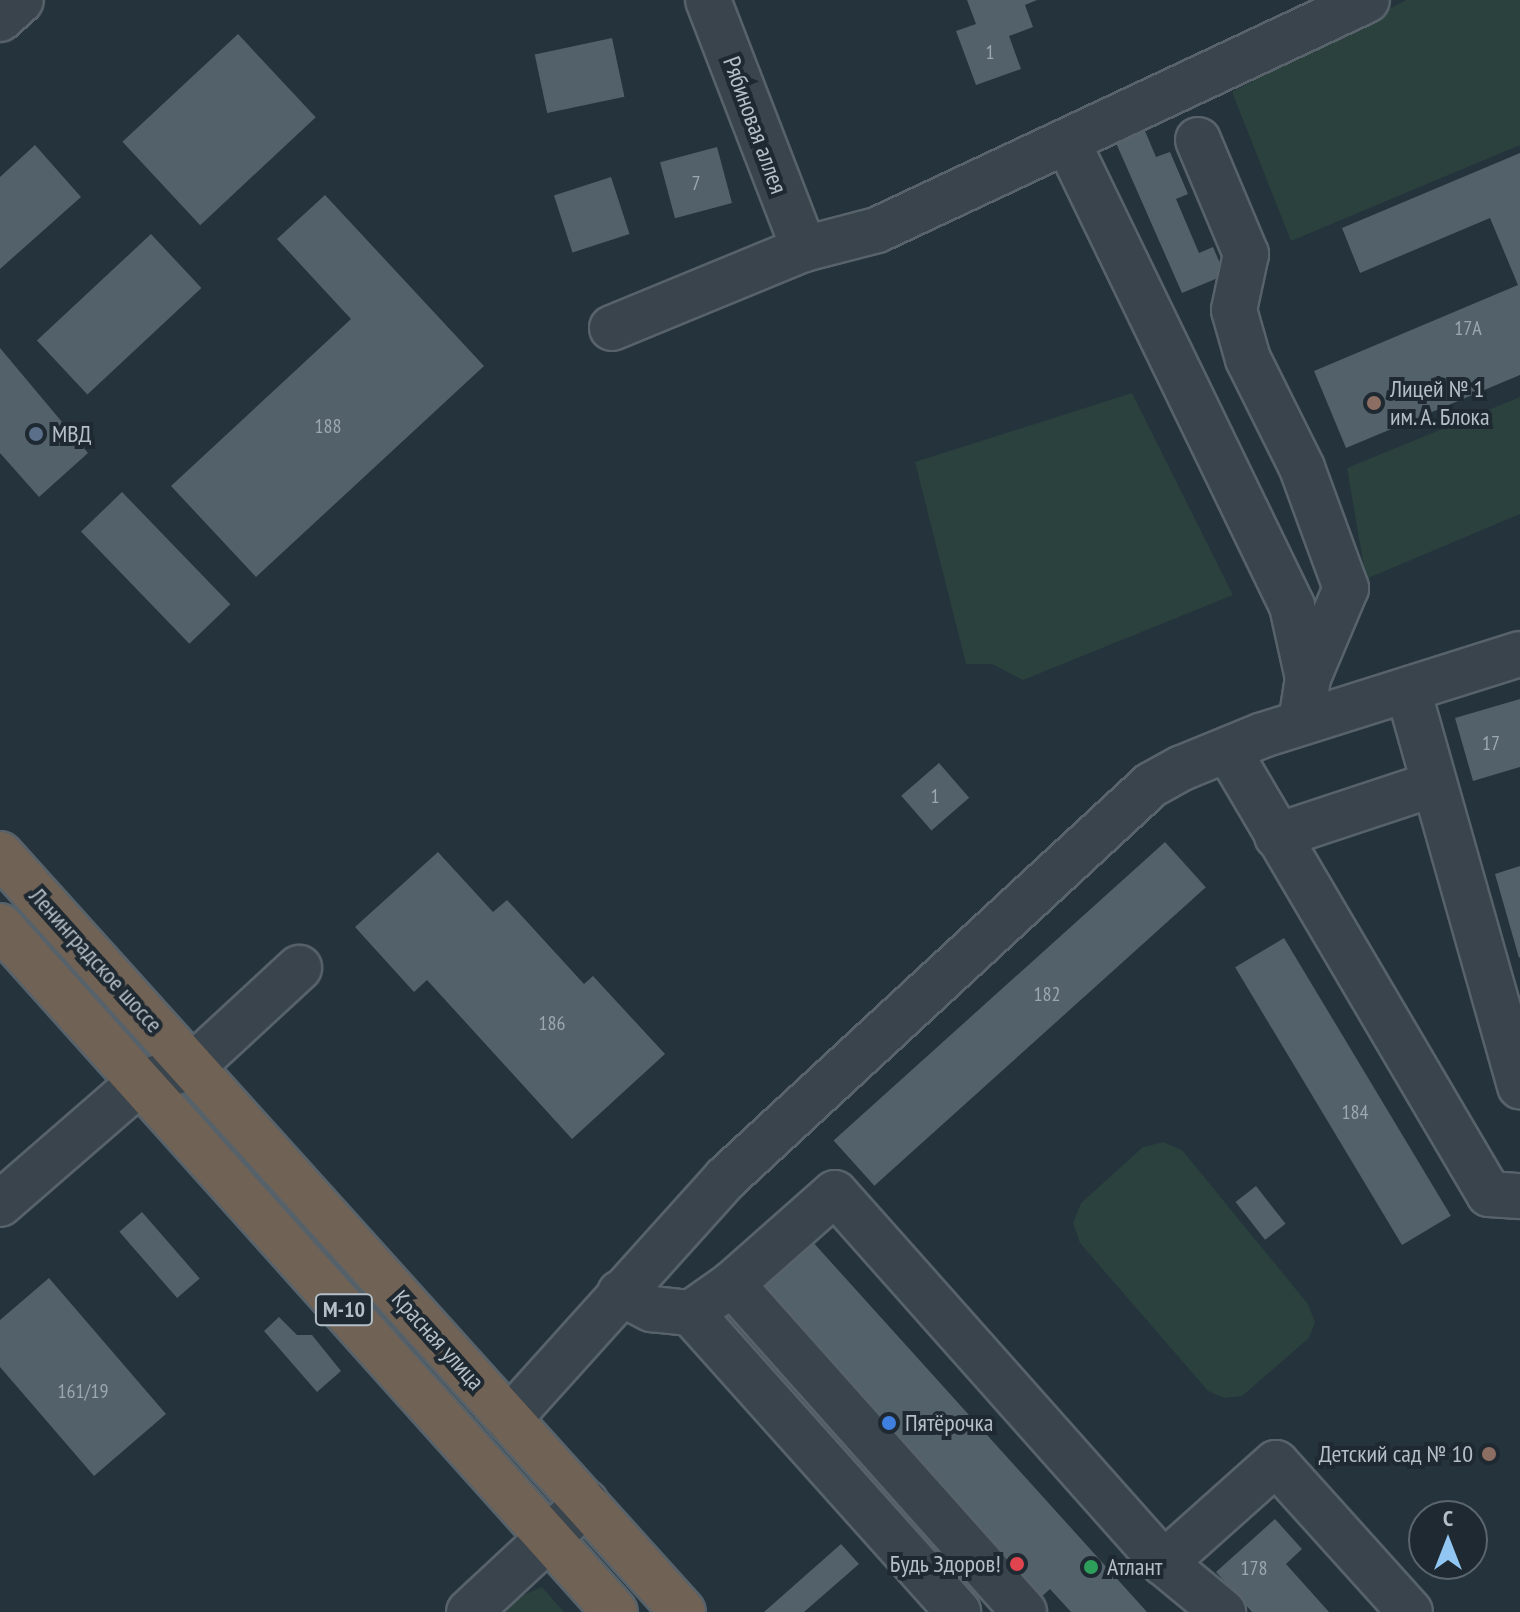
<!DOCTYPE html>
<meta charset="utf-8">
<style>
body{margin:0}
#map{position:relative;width:1520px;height:1612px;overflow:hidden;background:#25333c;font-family:"PT Sans Narrow",sans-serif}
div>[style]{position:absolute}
.green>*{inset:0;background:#2a413e}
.building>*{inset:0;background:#53616b;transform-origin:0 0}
.roads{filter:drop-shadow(2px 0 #57626a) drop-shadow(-2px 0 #57626a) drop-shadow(0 2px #57626a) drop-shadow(0 -2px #57626a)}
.minor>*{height:44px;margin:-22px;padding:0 22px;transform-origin:22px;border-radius:22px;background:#39444c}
.highway>*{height:44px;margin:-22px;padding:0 22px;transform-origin:22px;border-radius:22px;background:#716256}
.dots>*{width:22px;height:22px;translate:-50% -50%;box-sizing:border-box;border:4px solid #1e2931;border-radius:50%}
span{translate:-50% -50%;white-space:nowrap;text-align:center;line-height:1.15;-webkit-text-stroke:8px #1e2931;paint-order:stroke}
.number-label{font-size:20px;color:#9ca8b0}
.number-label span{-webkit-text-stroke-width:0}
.shield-label span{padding:2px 6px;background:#1e2931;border:2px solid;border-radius:6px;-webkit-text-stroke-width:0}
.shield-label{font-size:22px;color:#b5bfc7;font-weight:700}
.street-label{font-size:24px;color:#b5bfc7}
.poi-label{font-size:24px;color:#b5bfc7}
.left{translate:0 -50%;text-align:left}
.right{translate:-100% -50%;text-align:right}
.north{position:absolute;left:1408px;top:1500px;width:80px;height:80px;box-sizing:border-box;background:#1e2931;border:2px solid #5a656d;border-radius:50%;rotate:0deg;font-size:22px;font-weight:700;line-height:32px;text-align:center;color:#b5bfc7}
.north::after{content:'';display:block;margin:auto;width:28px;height:36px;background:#90c6f1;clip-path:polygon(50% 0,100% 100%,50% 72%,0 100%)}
</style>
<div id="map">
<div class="green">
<div style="clip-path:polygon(1406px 0,1520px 0,1520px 145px,1291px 241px,1232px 92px)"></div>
<div style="clip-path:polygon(1132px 393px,1233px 595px,1023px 680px,992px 664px,966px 664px,915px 462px)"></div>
<div style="clip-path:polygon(1520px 397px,1520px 514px,1366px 579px,1347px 468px)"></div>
<div style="clip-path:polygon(1163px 1142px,1182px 1150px,1308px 1304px,1315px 1322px,1309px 1338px,1242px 1396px,1224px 1398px,1208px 1391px,1080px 1243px,1073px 1223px,1081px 1203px,1143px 1147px)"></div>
<div style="clip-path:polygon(542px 1587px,564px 1612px,483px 1612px)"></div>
</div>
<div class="building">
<div style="clip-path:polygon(967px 0,1037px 0,1025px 5px,1033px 27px,1009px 36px,1021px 69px,976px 85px,956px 31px,976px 24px)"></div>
<div style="left:238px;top:34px;width:114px;height:158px;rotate:47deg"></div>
<div style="left:612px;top:38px;width:60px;height:79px;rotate:78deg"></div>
<div style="clip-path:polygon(1145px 131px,1156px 157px,1170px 152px,1188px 194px,1176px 199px,1199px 253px,1213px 247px,1225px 275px,1182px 293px,1116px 143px)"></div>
<div style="clip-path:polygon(35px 145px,81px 197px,0 269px,0 177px)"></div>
<div style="left:717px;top:147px;width:58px;height:59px;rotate:75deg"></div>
<div style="clip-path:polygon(1520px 153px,1520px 375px,1346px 448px,1314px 371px,1518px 285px,1490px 218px,1360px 273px,1342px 228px)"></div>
<div style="left:611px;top:177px;width:60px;height:60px;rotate:72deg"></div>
<div style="clip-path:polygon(325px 195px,484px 366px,256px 577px,171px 486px,351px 319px,277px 239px)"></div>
<div style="left:151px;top:234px;width:74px;height:156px;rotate:47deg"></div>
<div style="clip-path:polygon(0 348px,88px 453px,39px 497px,0 453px)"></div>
<div style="left:122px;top:492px;width:156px;height:57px;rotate:46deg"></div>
<div style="clip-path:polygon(1520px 699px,1520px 767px,1473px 781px,1455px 718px)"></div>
<div style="left:939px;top:763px;width:46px;height:50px;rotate:49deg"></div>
<div style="left:1165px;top:842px;width:61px;height:446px;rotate:48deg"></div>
<div style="clip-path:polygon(438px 852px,493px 912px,507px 900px,584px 984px,593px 976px,665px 1054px,572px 1139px,427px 980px,414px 992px,355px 927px)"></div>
<div style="clip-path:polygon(1520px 866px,1520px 957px,1519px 958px,1495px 874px)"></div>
<div style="left:1284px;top:938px;width:324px;height:57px;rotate:59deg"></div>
<div style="left:1256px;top:1186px;width:48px;height:26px;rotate:52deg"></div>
<div style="left:142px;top:1212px;width:88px;height:30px;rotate:49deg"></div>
<div style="clip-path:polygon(811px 1240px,1147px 1612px,1071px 1612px,1050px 1589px,1038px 1600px,757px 1289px)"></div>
<div style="clip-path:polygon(49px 1278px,166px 1414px,94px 1476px,0 1367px,0 1320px)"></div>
<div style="clip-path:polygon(279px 1317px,297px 1335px,312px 1335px,341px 1371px,317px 1392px,264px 1331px)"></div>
<div style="clip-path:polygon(1275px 1519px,1302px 1549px,1286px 1564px,1329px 1612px,1252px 1612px,1216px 1572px)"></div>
<div style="clip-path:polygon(841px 1544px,859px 1564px,804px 1612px,764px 1612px)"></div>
</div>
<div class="roads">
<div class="minor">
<div style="left:708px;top:0;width:267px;rotate:68.9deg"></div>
<div style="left:0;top:19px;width:28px;rotate:-42deg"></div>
<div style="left:1198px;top:140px;width:124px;rotate:67.2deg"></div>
<div style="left:1246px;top:254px;width:57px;rotate:102.1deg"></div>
<div style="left:1234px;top:310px;width:51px;rotate:74.1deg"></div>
<div style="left:1248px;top:359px;width:122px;rotate:63.6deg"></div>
<div style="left:1302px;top:468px;width:128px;rotate:69.9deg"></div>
<div style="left:1346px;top:588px;width:98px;rotate:112.9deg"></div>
<div style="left:1308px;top:678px;width:45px;rotate:99deg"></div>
<div style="left:1068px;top:143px;width:514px;rotate:64.18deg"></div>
<div style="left:1292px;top:606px;width:74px;rotate:77.5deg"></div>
<div style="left:612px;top:328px;width:208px;rotate:-22.4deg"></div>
<div style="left:804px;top:249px;width:75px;rotate:-14.6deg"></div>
<div style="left:877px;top:230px;width:541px;rotate:-25.14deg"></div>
<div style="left:1408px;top:690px;width:412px;rotate:74.2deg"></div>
<div style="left:1228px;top:750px;width:515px;rotate:59.55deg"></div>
<div style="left:1489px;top:1194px;width:31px;rotate:4deg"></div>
<div style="left:1277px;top:836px;width:165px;rotate:-18.3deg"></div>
<div style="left:0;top:1204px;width:184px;rotate:-41deg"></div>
<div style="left:139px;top:1083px;width:55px;rotate:-16.8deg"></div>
<div style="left:192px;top:1067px;width:146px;rotate:-42.8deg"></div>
<div style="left:732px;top:1284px;width:439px;rotate:48.3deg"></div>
<div style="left:620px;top:1293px;width:36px;rotate:27deg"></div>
<div style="left:652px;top:1309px;width:39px;rotate:6deg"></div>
<div style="left:691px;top:1313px;width:401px;rotate:48.2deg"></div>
<div style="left:691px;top:1313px;width:50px;rotate:-35.3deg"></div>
<div style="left:732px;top:1284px;width:137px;rotate:-41.5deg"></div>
<div style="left:835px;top:1193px;width:495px;rotate:48.4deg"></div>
<div style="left:1164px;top:1563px;width:77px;rotate:39.7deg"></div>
<div style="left:509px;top:1419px;width:324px;rotate:-48deg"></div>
<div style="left:726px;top:1178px;width:579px;rotate:-42.76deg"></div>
<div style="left:1151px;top:785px;width:35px;rotate:-29deg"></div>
<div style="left:1182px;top:768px;width:87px;rotate:-22.2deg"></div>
<div style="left:1263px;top:735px;width:269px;rotate:-17.5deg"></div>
<div style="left:1164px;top:1563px;width:150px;rotate:-41.8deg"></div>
<div style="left:1276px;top:1463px;width:200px;rotate:48deg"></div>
<div style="left:469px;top:1612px;width:160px;rotate:-43deg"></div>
</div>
<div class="highway">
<div style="left:0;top:854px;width:1020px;rotate:47.98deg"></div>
<div style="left:0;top:926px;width:921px;rotate:48.12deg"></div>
</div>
</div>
<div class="dots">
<div style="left:1374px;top:403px;background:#8d6e63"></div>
<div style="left:36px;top:434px;background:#5c6f8a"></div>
<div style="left:889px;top:1423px;background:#3f7fe0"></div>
<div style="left:1489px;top:1454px;background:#8d6e63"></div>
<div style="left:1017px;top:1564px;background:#e0444e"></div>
<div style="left:1091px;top:1567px;background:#2e9e5b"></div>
</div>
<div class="number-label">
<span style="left:990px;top:52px">1</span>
<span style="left:696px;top:183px">7</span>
<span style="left:1468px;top:328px">17А</span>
<span style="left:328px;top:426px">188</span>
<span style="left:1491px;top:743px">17</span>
<span style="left:935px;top:796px">1</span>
<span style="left:1047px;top:994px">182</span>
<span style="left:552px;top:1023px">186</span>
<span style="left:1355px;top:1112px">184</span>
<span style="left:83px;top:1391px">161/19</span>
<span style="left:1254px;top:1568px">178</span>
</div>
<div class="shield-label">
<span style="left:344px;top:1310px">М-10</span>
</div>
<div class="street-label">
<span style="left:755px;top:125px;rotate:70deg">Рябиновая аллея</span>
<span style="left:96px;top:960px;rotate:48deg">Ленинградское шоссе</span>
<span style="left:438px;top:1340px;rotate:48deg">Красная улица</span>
</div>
<div class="poi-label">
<span class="left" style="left:1390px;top:403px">Лицей № 1<br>им. А. Блока</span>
<span class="left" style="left:52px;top:434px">МВД</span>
<span class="left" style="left:905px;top:1423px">Пятёрочка</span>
<span class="right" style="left:1473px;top:1454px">Детский сад № 10</span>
<span class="right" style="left:1001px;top:1564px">Будь Здоров!</span>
<span class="left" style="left:1107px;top:1567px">Атлант</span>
</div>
<div class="north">С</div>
</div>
